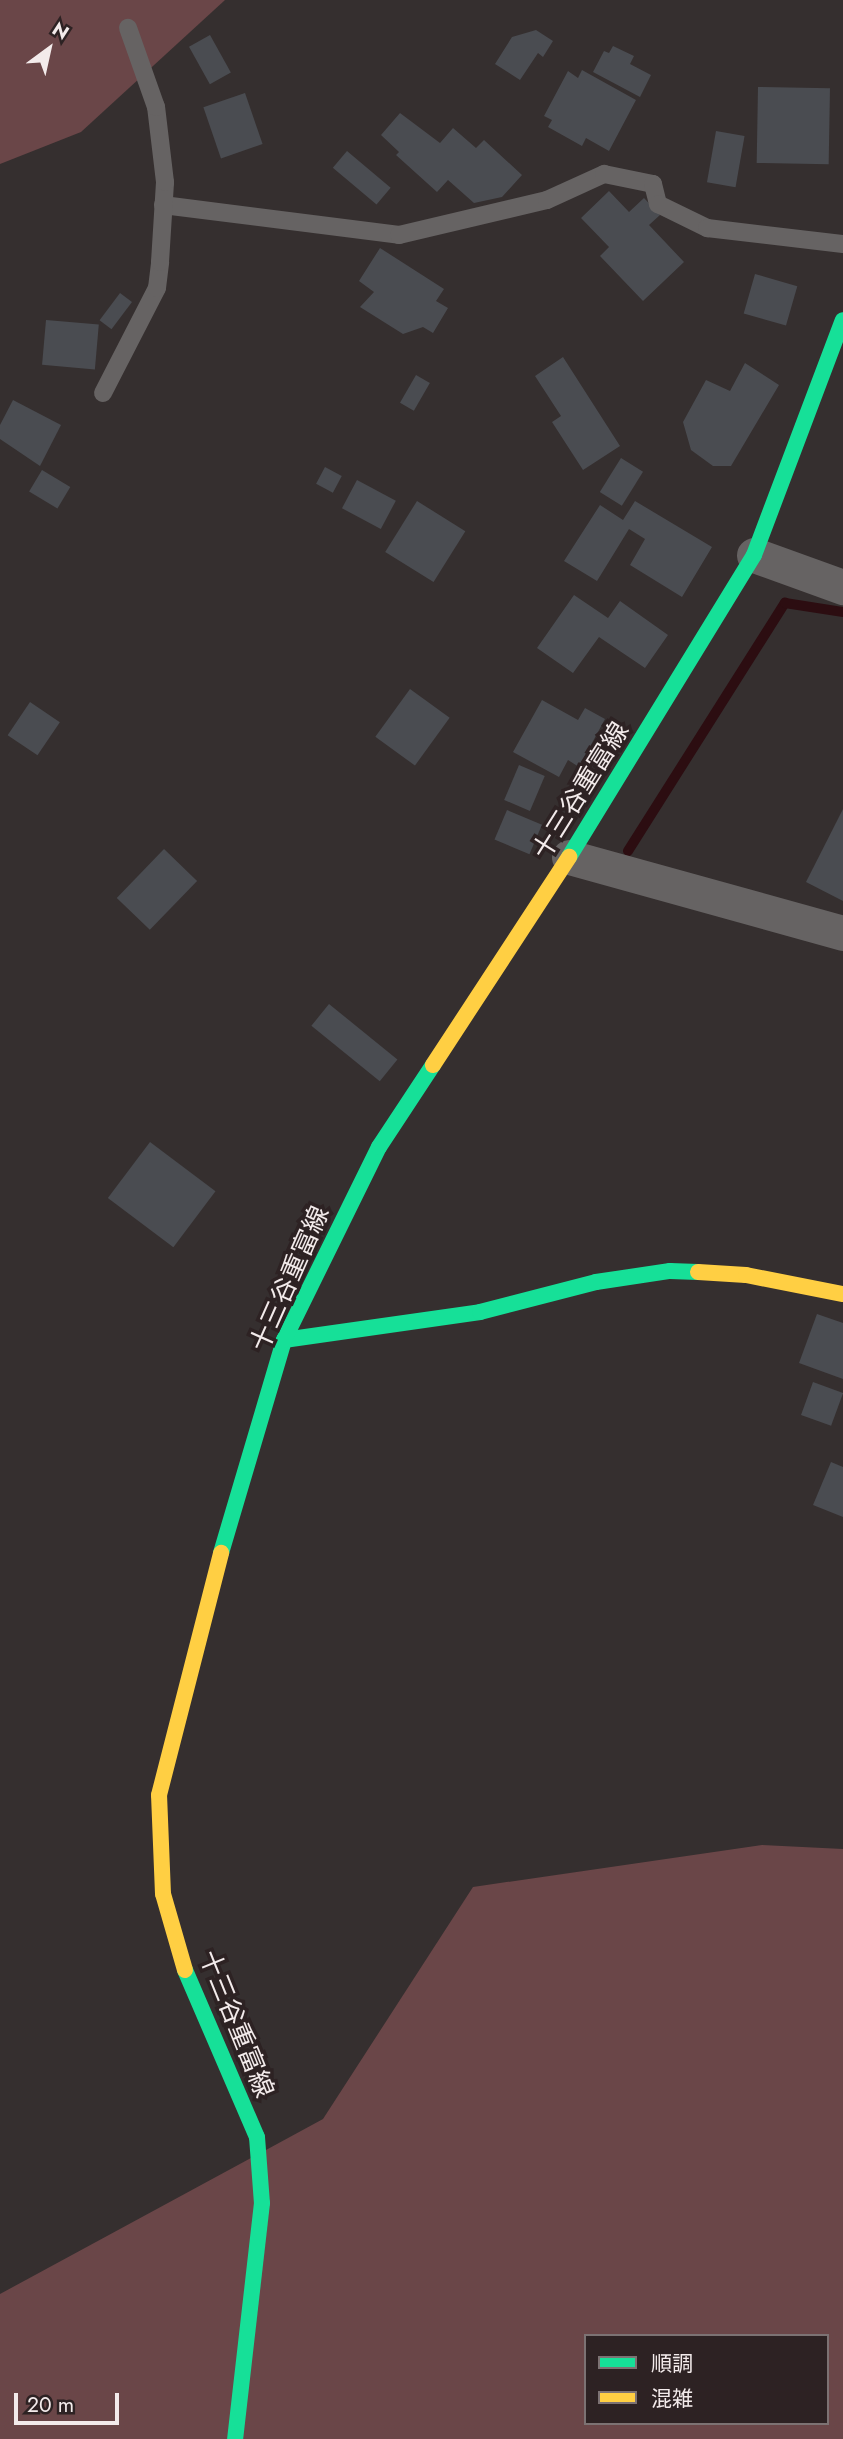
<!DOCTYPE html>
<meta charset="utf-8">
<style>
body{margin:0}
#map{position:relative;width:843px;height:2439px;overflow:hidden;background:#352f2f;font-family:Jost,"Noto Sans JP",sans-serif}
div>[style]{position:absolute}
.forest>*{inset:0;background:#6a4648}
.stream>*{height:10px;margin:-5px;padding:0 5px;transform-origin:5px;border-radius:5px;background:#2c0d11}
.building>*{inset:0;background:#4a4c51;transform-origin:0 0}
.lane>*{height:18px;margin:-9px;padding:0 9px;transform-origin:9px;border-radius:9px;background:#666363}
.street>*{height:35px;margin:-17.5px;padding:0 17.5px;transform-origin:17.5px;border-radius:17.5px;background:#666363}
.fast>*{height:16px;margin:-8px;padding:0 8px;transform-origin:8px;border-radius:8px;background:#16e098}
.slow>*{height:16px;margin:-8px;padding:0 8px;transform-origin:8px;border-radius:8px;background:#ffcf43}
span{translate:-50% -50%;white-space:nowrap;text-align:center;line-height:1.15;-webkit-text-stroke:7px #2d2223;paint-order:stroke}
.street-label{font-size:26px;color:#f3ebeb}
.legend{position:absolute;left:584px;top:2334px;width:245px;height:91px;box-sizing:border-box;background:#2d2223;border:2px solid #7c7273;margin:0;padding:9px 12px;list-style:none;font-size:21px;color:#f3ebeb}
.legend li{display:flex;align-items:center;gap:14px;height:35px}
.legend b{width:35px;border:2px solid #7c7273}
.north{position:absolute;left:14px;top:14px;width:70px;height:70px;-webkit-text-stroke:5px #2d2223;paint-order:stroke;rotate:33deg;font-size:19px;font-weight:700;line-height:28px;text-align:center;color:#f3ebeb}
.north::after{content:'';display:block;margin:auto;width:24px;height:32px;background:#f3ebeb;clip-path:polygon(50% 0,100% 100%,50% 72%,0 100%)}
.scale{position:absolute;left:14px;top:2393px;width:105px;height:32px;box-sizing:border-box;border:4px solid #f3ebeb;border-top:0;padding-left:9px;font-size:21px;line-height:24px;white-space:nowrap;color:#f3ebeb;-webkit-text-stroke:5px #2d2223;paint-order:stroke}
</style>
<div id="map">
<div class="forest">
<div style="clip-path:polygon(0 0,225px 0,81px 132px,0 164px)"></div>
<div style="clip-path:polygon(evenodd,762px 1845px,843px 1849px,843px 2439px,0 2439px,0 2294px,323px 2119px,473px 1887px,762px 1845px,586px 2336px,827px 2336px,827px 2423px,586px 2423px,586px 2336px)"></div>
</div>
<div class="stream">
<div style="left:628px;top:851px;width:294px;rotate:-57.7deg"></div>
<div style="left:785px;top:603px;width:59px;rotate:8.8deg"></div>
</div>
<div class="building">
<div style="clip-path:polygon(536px 30px,553px 41px,543px 57px,538px 53px,520px 80px,495px 64px,512px 37px)"></div>
<div style="left:210px;top:35px;width:43px;height:24px;rotate:61deg"></div>
<div style="clip-path:polygon(613px 46px,634px 56px,630px 64px,651px 75px,640px 97px,593px 72px,604px 51px,609px 53px)"></div>
<div style="clip-path:polygon(582px 70px,636px 100px,609px 151px,586px 138px,582px 146px,548px 127px,552px 120px,544px 116px,568px 71px,578px 78px)"></div>
<div style="left:758px;top:87px;width:72px;height:76px;rotate:1deg"></div>
<div style="left:245px;top:93px;width:54px;height:44px;rotate:71deg"></div>
<div style="clip-path:polygon(400px 113px,440px 143px,453px 128px,476px 148px,484px 140px,522px 175px,502px 197px,474px 203px,448px 180px,437px 192px,396px 155px,399px 152px,381px 135px)"></div>
<div style="left:716px;top:131px;width:29px;height:52px;rotate:10deg"></div>
<div style="left:347px;top:151px;width:57px;height:22px;rotate:40deg"></div>
<div style="clip-path:polygon(609px 191px,629px 212px,644px 198px,660px 215px,649px 225px,684px 262px,643px 301px,600px 256px,609px 247px,581px 218px)"></div>
<div style="clip-path:polygon(380px 248px,444px 289px,436px 301px,448px 308px,433px 333px,423px 327px,403px 334px,360px 307px,374px 292px,359px 281px)"></div>
<div style="left:755px;top:274px;width:44px;height:41px;rotate:16deg"></div>
<div style="left:120px;top:293px;width:15px;height:34px;rotate:37deg"></div>
<div style="left:46px;top:320px;width:53px;height:45px;rotate:5deg"></div>
<div style="clip-path:polygon(563px 357px,620px 446px,583px 470px,552px 422px,561px 416px,535px 376px)"></div>
<div style="clip-path:polygon(745px 363px,779px 385px,731px 466px,713px 466px,691px 450px,683px 422px,706px 380px,730px 391px)"></div>
<div style="left:416px;top:375px;width:16px;height:32px;rotate:30deg"></div>
<div style="clip-path:polygon(13px 400px,61px 425px,40px 466px,0 439px,0 425px)"></div>
<div style="left:621px;top:458px;width:26px;height:40px;rotate:32deg"></div>
<div style="left:325px;top:467px;width:19px;height:19px;rotate:28deg"></div>
<div style="left:42px;top:470px;width:33px;height:25px;rotate:31deg"></div>
<div style="left:357px;top:480px;width:44px;height:32px;rotate:28deg"></div>
<div style="left:417px;top:501px;width:57px;height:60px;rotate:32deg"></div>
<div style="clip-path:polygon(635px 501px,712px 547px,682px 597px,630px 565px,645px 539px,629px 529px,597px 581px,564px 561px,600px 505px,623px 520px)"></div>
<div style="clip-path:polygon(574px 595px,608px 618px,620px 601px,668px 635px,645px 668px,599px 637px,573px 673px,537px 648px)"></div>
<div style="left:410px;top:689px;width:49px;height:59px;rotate:36deg"></div>
<div style="clip-path:polygon(542px 700px,578px 720px,585px 708px,605px 719px,579px 767px,568px 760px,559px 777px,513px 752px)"></div>
<div style="left:30px;top:702px;width:36px;height:40px;rotate:34deg"></div>
<div style="left:519px;top:765px;width:28px;height:38px;rotate:23deg"></div>
<div style="clip-path:polygon(843px 809px,843px 901px,806px 882px)"></div>
<div style="left:507px;top:810px;width:38px;height:32px;rotate:23deg"></div>
<div style="left:164px;top:849px;width:46px;height:68px;rotate:44deg"></div>
<div style="left:329px;top:1004px;width:88px;height:28px;rotate:39deg"></div>
<div style="left:150px;top:1142px;width:82px;height:70px;rotate:37deg"></div>
<div style="clip-path:polygon(817px 1314px,843px 1323px,843px 1379px,799px 1363px)"></div>
<div style="left:813px;top:1382px;width:32px;height:35px;rotate:20deg"></div>
<div style="clip-path:polygon(831px 1462px,843px 1467px,843px 1517px,813px 1505px)"></div>
</div>
<div class="lane">
<div style="left:163px;top:205px;width:238px;rotate:7.2deg"></div>
<div style="left:399px;top:235px;width:152px;rotate:-13.3deg"></div>
<div style="left:547px;top:200px;width:63px;rotate:-24.5deg"></div>
<div style="left:604px;top:174px;width:50px;rotate:11.5deg"></div>
<div style="left:653px;top:184px;width:21px;rotate:76deg"></div>
<div style="left:658px;top:204px;width:55px;rotate:26.1deg"></div>
<div style="left:707px;top:228px;width:137px;rotate:6.7deg"></div>
<div style="left:103px;top:393px;width:118px;rotate:-62.8deg"></div>
<div style="left:157px;top:288px;width:26px;rotate:-83deg"></div>
<div style="left:160px;top:262px;width:80px;rotate:-86.4deg"></div>
<div style="left:165px;top:182px;width:76px;rotate:-96.8deg"></div>
<div style="left:156px;top:107px;width:84px;rotate:-109.5deg"></div>
</div>
<div class="street">
<div style="left:754px;top:555px;width:95px;rotate:19.8deg"></div>
<div style="left:569px;top:857px;width:284px;rotate:15.5deg"></div>
</div>
<div class="fast">
<div style="left:569px;top:857px;width:354px;rotate:-58.5deg"></div>
<div style="left:754px;top:555px;width:251px;rotate:-69.3deg"></div>
<div style="left:284px;top:1340px;width:198px;rotate:-8.1deg"></div>
<div style="left:480px;top:1312px;width:120px;rotate:-14.5deg"></div>
<div style="left:596px;top:1282px;width:75px;rotate:-8.5deg"></div>
<div style="left:670px;top:1271px;width:28px;rotate:2deg"></div>
<div style="left:221px;top:1553px;width:222px;rotate:-73.5deg"></div>
<div style="left:284px;top:1340px;width:215px;rotate:-63.8deg"></div>
<div style="left:379px;top:1147px;width:98px;rotate:-56.6deg"></div>
<div style="left:185px;top:1970px;width:182px;rotate:66.7deg"></div>
<div style="left:257px;top:2137px;width:66px;rotate:85.7deg"></div>
<div style="left:262px;top:2203px;width:238px;rotate:96.5deg"></div>
</div>
<div class="slow">
<div style="left:433px;top:1065px;width:249px;rotate:-56.8deg"></div>
<div style="left:698px;top:1272px;width:48px;rotate:3.6deg"></div>
<div style="left:746px;top:1275px;width:99px;rotate:11.1deg"></div>
<div style="left:185px;top:1970px;width:79px;rotate:-106.1deg"></div>
<div style="left:163px;top:1894px;width:99px;rotate:-92.3deg"></div>
<div style="left:159px;top:1795px;width:250px;rotate:-75.6deg"></div>
</div>
<div class="street-label">
<span style="left:581px;top:791px;rotate:-58deg">十三谷重富線</span>
<span style="left:290px;top:1279px;rotate:-66deg">十三谷重富線</span>
<span style="left:236px;top:2024px;rotate:68deg">十三谷重富線</span>
</div>
<ul class="legend">
<li><b style="height:9px;background:#16e098"></b>順調</li>
<li><b style="height:9px;background:#ffcf43"></b>混雑</li>
</ul>
<div class="north">N</div>
<div class="scale">20 m</div>
</div>
